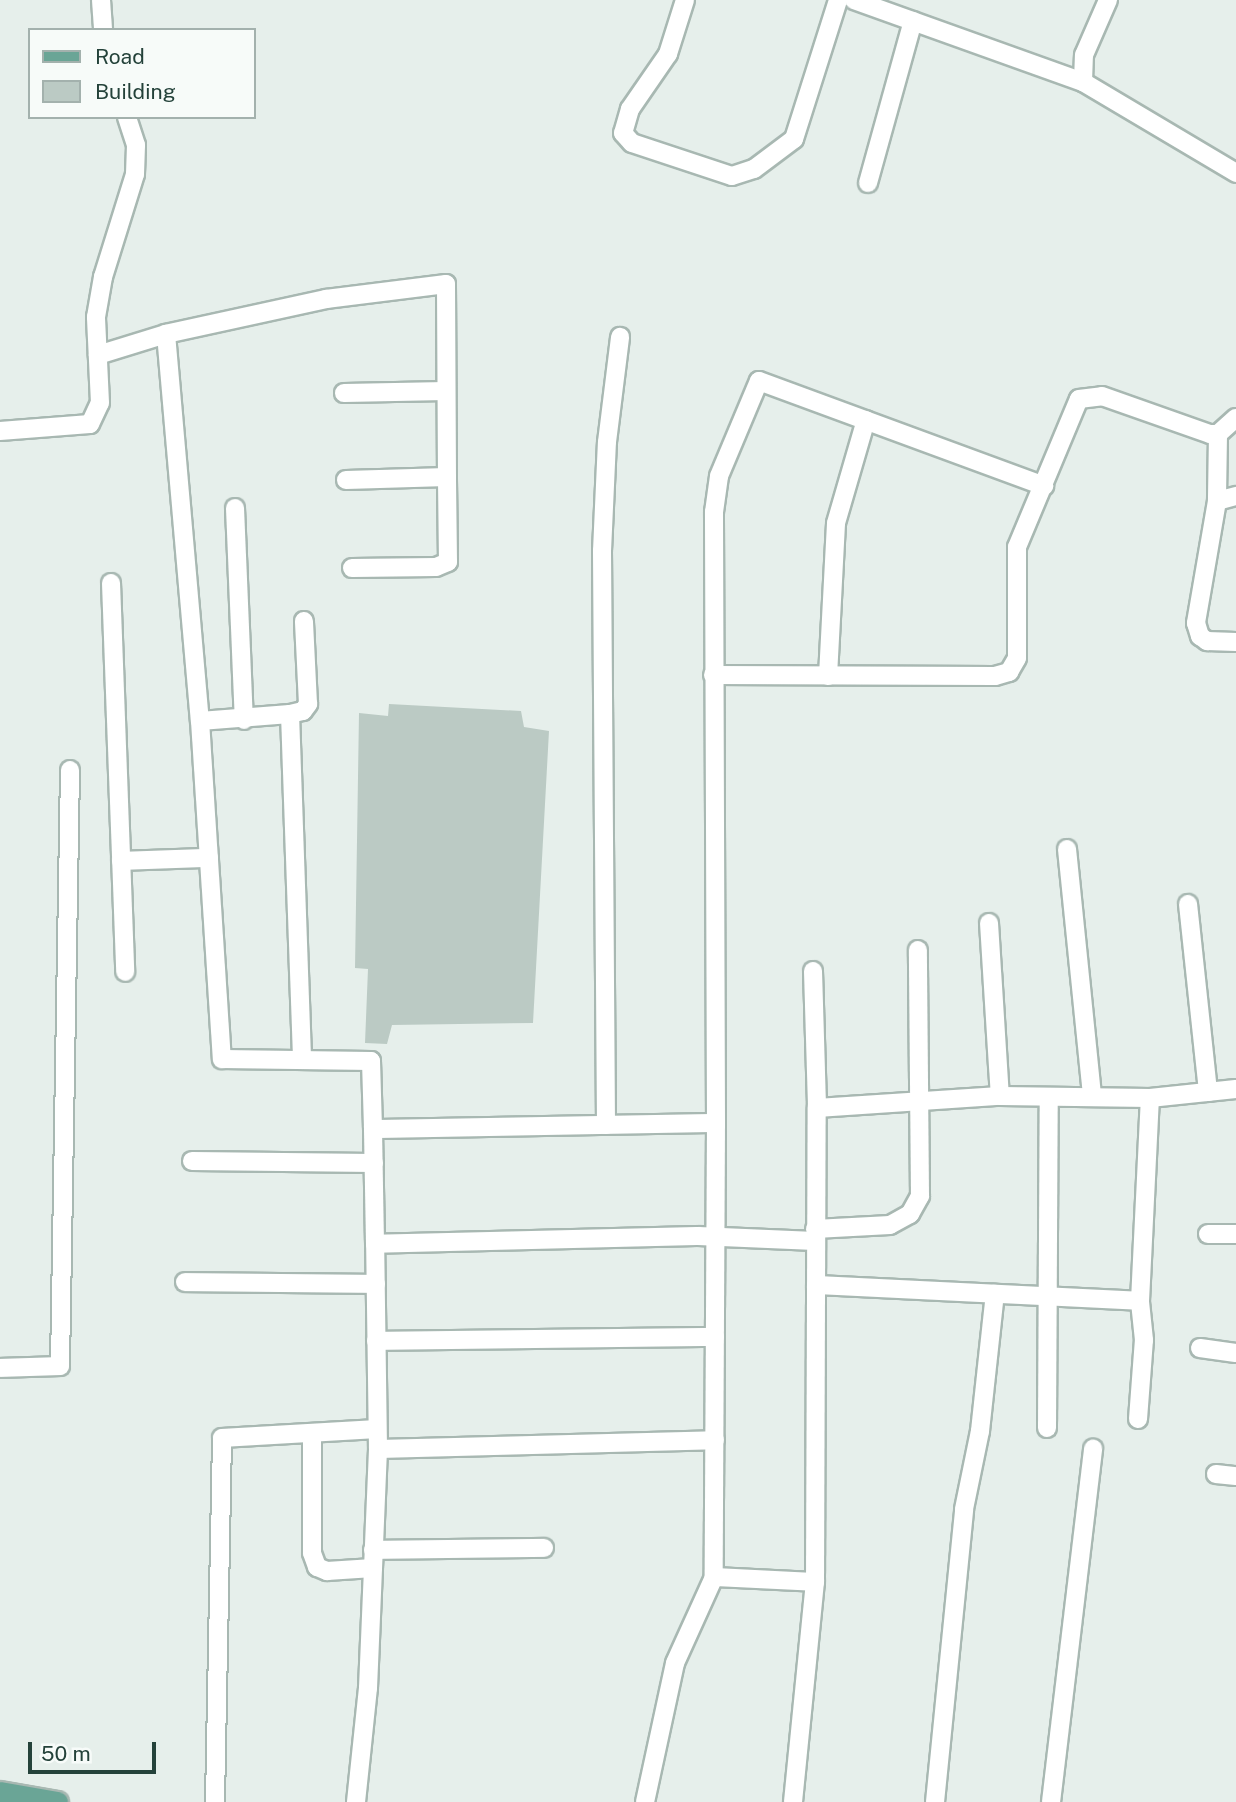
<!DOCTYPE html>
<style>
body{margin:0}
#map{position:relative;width:1236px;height:1802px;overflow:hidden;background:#e6efeb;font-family:"Public Sans",sans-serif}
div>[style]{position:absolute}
.building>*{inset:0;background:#bbcac4}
.roads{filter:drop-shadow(2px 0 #a8b8b2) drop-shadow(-2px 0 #a8b8b2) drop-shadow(0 2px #a8b8b2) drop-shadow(0 -2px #a8b8b2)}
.minor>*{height:18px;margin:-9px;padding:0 9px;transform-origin:9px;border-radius:9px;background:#fff}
.primary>*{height:21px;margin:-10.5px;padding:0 10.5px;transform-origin:10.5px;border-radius:10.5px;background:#6aa596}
span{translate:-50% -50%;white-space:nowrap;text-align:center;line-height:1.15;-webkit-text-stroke:5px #f7fbf9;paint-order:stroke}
.legend{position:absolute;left:28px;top:28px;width:228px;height:91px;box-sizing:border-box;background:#f7fbf9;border:2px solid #a3b1ad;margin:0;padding:9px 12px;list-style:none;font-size:21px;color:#24423a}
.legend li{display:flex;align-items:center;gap:14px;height:35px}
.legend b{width:35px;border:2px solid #a3b1ad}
.scale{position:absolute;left:28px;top:1742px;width:128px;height:32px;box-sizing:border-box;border:4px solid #24423a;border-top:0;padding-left:9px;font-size:21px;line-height:24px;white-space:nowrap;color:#24423a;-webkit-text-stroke:5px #f7fbf9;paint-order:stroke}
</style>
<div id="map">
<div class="building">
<div style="clip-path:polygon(389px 704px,521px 711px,524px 727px,549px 731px,533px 1023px,392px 1025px,387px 1044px,365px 1043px,368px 969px,355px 968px,359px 713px,388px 716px)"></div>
</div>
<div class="roads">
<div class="minor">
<div style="left:101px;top:0;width:30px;rotate:86deg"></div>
<div style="left:685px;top:0;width:57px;rotate:107.5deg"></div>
<div style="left:668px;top:54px;width:67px;rotate:124.6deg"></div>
<div style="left:630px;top:109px;width:25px;rotate:106deg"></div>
<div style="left:623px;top:133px;width:13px;rotate:48deg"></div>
<div style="left:632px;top:143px;width:105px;rotate:18.3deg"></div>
<div style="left:732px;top:176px;width:23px;rotate:-18deg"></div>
<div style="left:754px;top:169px;width:50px;rotate:-36.9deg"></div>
<div style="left:794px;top:139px;width:146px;rotate:-72.4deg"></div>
<div style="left:854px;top:0;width:243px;rotate:19.7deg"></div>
<div style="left:1083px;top:82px;width:178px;rotate:30.7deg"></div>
<div style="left:1083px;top:82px;width:27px;rotate:-88deg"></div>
<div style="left:1084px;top:55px;width:60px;rotate:-66.4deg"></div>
<div style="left:868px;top:183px;width:168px;rotate:-74.5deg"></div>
<div style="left:98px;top:355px;width:71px;rotate:-17.2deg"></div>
<div style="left:344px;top:393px;width:102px;rotate:-1.1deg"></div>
<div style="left:0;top:431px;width:90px;rotate:-4.4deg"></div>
<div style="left:90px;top:424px;width:23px;rotate:-65deg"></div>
<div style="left:100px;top:403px;width:86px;rotate:-92.7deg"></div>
<div style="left:96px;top:317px;width:41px;rotate:-80.1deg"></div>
<div style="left:103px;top:277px;width:108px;rotate:-72.7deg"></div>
<div style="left:135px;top:174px;width:29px;rotate:-88deg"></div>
<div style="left:136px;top:145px;width:29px;rotate:-108deg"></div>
<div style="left:1218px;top:434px;width:67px;rotate:90.9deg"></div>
<div style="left:1217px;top:501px;width:124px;rotate:99.8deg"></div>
<div style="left:1196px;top:623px;width:14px;rotate:73deg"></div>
<div style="left:1200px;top:636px;width:9px;rotate:36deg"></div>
<div style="left:1207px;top:641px;width:29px;rotate:2deg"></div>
<div style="left:346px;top:480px;width:101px;rotate:-1.7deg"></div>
<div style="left:447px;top:477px;width:193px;rotate:-90.3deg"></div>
<div style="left:446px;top:284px;width:121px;rotate:172.9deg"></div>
<div style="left:326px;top:299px;width:164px;rotate:167.7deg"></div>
<div style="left:166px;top:334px;width:388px;rotate:85deg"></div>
<div style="left:200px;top:721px;width:339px;rotate:86.3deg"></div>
<div style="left:222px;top:1059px;width:149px;rotate:0.8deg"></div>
<div style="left:371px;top:1061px;width:68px;rotate:88.3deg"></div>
<div style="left:1217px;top:501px;width:20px;rotate:-15deg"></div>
<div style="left:235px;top:508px;width:212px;rotate:87.6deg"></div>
<div style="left:352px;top:568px;width:84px;rotate:-0.7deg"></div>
<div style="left:436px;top:567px;width:13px;rotate:-23deg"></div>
<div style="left:448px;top:562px;width:85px;rotate:-90.7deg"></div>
<div style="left:111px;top:583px;width:389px;rotate:87.9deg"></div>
<div style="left:713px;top:675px;width:282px;rotate:0.2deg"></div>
<div style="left:995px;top:676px;width:15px;rotate:-16deg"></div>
<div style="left:1009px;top:672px;width:16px;rotate:-60deg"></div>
<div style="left:1017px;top:658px;width:111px;rotate:-90deg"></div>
<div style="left:1017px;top:547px;width:160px;rotate:-67.3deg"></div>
<div style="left:1079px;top:399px;width:23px;rotate:-7deg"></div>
<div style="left:1102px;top:396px;width:114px;rotate:19.4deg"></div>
<div style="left:1210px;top:434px;width:8px"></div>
<div style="left:1218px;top:434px;width:24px;rotate:-42deg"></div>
<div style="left:828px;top:676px;width:153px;rotate:-87deg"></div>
<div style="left:836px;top:523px;width:107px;rotate:-73.8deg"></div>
<div style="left:290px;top:714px;width:13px;rotate:-13deg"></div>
<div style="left:303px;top:711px;width:9px;rotate:-54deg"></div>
<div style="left:308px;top:704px;width:83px;rotate:-92.8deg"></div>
<div style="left:200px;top:721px;width:90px;rotate:-4.4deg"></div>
<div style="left:290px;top:714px;width:346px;rotate:88deg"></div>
<div style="left:1067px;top:849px;width:249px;rotate:84.2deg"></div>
<div style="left:121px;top:861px;width:88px;rotate:-2deg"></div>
<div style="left:1188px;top:904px;width:189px;rotate:83.9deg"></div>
<div style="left:989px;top:923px;width:173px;rotate:86.4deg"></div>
<div style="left:813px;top:971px;width:137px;rotate:88.3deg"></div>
<div style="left:716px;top:1123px;width:454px;rotate:90.3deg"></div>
<div style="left:714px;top:1577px;width:101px;rotate:2.8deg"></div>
<div style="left:606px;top:1125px;width:574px;rotate:-90.4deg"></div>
<div style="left:602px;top:551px;width:109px;rotate:-87.4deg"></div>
<div style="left:607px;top:442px;width:106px;rotate:-82.9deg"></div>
<div style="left:192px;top:1161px;width:182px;rotate:0.6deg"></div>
<div style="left:815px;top:1229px;width:75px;rotate:-3.1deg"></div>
<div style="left:890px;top:1225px;width:23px;rotate:-29deg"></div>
<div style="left:910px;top:1214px;width:21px;rotate:-61deg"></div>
<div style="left:920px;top:1196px;width:246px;rotate:-90.5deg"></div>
<div style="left:1208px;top:1234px;width:28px"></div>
<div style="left:815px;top:1241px;width:117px;rotate:-177.6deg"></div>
<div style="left:698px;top:1236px;width:323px;rotate:178.6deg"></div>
<div style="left:375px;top:1244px;width:115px;rotate:-91deg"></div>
<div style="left:373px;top:1129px;width:343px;rotate:-1deg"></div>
<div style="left:716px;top:1123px;width:611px;rotate:-90.19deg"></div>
<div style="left:714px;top:512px;width:36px;rotate:-82deg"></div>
<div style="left:719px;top:476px;width:103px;rotate:-67.2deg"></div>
<div style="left:759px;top:381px;width:304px;rotate:20.2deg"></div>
<div style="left:185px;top:1282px;width:191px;rotate:0.6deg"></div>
<div style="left:816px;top:1285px;width:324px;rotate:2.8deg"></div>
<div style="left:1140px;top:1301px;width:203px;rotate:-87.2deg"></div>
<div style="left:376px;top:1341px;width:339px;rotate:-0.7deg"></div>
<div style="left:1200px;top:1348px;width:36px;rotate:8deg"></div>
<div style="left:0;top:1368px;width:60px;rotate:-1.9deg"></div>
<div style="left:60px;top:1366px;width:596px;rotate:-89.04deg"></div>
<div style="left:1138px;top:1419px;width:79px;rotate:-85.7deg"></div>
<div style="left:1144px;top:1340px;width:39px;rotate:-96deg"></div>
<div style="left:1047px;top:1428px;width:331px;rotate:-89.7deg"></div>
<div style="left:312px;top:1433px;width:120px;rotate:90deg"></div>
<div style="left:312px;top:1553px;width:15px;rotate:70deg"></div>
<div style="left:317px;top:1567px;width:11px;rotate:22deg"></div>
<div style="left:327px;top:1571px;width:46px;rotate:-3.7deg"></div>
<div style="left:378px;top:1449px;width:337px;rotate:-1.5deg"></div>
<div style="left:1216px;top:1474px;width:20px;rotate:6deg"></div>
<div style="left:373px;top:1550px;width:171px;rotate:-0.7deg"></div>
<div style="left:215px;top:1802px;width:364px;rotate:-88.9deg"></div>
<div style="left:222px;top:1438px;width:155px;rotate:-3.3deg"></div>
<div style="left:356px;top:1802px;width:115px;rotate:-84deg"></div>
<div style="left:368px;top:1688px;width:239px;rotate:-87.6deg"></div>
<div style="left:378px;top:1449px;width:205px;rotate:-90.8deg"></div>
<div style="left:645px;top:1802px;width:142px;rotate:-77.8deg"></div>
<div style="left:675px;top:1663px;width:94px;rotate:-65.6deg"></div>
<div style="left:793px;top:1802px;width:221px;rotate:-84.3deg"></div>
<div style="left:815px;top:1582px;width:474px;rotate:-89.8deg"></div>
<div style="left:817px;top:1108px;width:183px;rotate:-3.8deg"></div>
<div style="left:1000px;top:1096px;width:150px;rotate:0.8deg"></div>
<div style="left:1150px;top:1098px;width:86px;rotate:-6deg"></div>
<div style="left:935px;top:1802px;width:294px;rotate:-84.3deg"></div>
<div style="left:964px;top:1509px;width:80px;rotate:-78.4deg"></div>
<div style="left:980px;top:1431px;width:138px;rotate:-83.8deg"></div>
<div style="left:1051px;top:1802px;width:356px;rotate:-83.2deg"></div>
</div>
<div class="primary">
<div style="left:0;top:1792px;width:58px;rotate:10deg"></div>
</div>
</div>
<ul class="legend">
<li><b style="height:9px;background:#6aa596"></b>Road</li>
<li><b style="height:19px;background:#bbcac4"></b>Building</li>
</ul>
<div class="scale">50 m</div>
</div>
